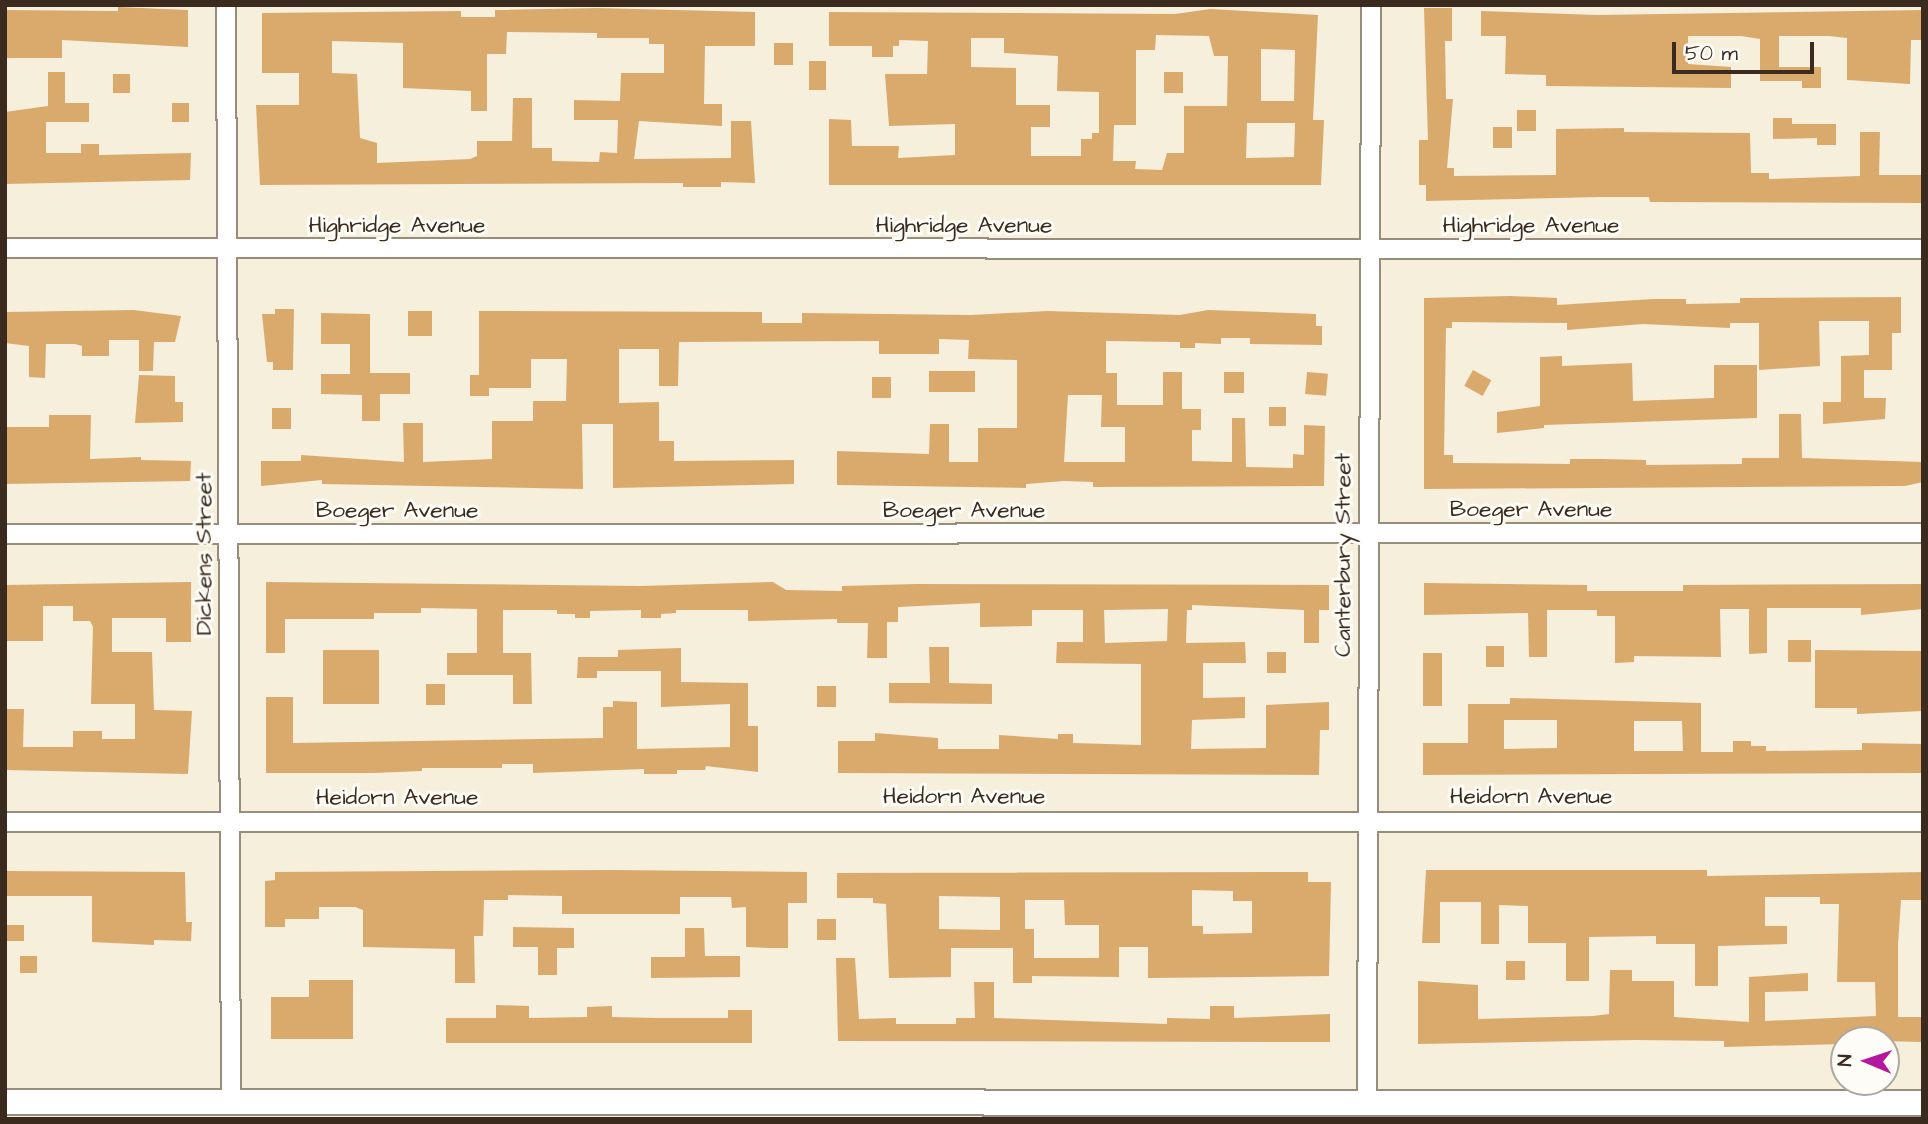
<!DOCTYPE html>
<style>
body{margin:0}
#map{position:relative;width:1928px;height:1124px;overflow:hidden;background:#f5efdc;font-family:"Architects Daughter",sans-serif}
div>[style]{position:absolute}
.building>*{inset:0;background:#daaa6d;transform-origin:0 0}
.roads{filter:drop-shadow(2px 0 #988c7d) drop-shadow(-2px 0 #988c7d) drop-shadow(0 2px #988c7d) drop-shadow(0 -2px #988c7d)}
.street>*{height:18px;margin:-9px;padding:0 9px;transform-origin:9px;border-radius:9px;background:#fff}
.secondary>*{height:24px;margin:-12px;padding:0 12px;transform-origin:12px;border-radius:12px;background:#fff}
span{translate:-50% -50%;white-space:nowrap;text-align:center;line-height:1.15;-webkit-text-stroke:6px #fdfcf7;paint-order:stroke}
.street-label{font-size:23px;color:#3b2a1e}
.frame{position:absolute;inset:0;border:7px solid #3b2a1e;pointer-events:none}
.north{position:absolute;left:1830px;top:1026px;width:70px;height:70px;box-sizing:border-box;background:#fdfcf7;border:2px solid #afa8a0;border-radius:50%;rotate:272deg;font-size:19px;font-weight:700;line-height:28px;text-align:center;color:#3b2a1e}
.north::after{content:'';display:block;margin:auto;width:24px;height:32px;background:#b5179e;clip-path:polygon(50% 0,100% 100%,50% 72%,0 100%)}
.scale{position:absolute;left:1672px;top:42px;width:142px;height:32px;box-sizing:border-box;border:4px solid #3b2a1e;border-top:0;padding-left:9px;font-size:21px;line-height:24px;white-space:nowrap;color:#3b2a1e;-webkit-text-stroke:5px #fdfcf7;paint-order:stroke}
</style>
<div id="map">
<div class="building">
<div style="clip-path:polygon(118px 7px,188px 10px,188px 47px,62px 40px,62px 58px,5px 58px,5px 10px,118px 11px)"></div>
<div style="clip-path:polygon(evenodd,597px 8px,755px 12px,755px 46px,705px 46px,704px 104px,722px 104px,722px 126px,639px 121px,634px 159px,731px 158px,731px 121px,751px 121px,755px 183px,721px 182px,721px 187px,683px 187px,683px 183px,260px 185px,256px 105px,299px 105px,299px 73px,262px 73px,262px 13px,461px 11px,461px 17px,495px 17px,495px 10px,597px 8px,507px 32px,597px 33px,597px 38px,649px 38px,649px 44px,664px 44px,664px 73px,621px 73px,620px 101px,574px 100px,574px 120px,618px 120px,617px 153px,600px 152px,599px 162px,552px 161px,552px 148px,532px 148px,532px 98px,513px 98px,512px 141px,477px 141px,477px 156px,470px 159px,377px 163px,377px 143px,360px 138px,357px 74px,332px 73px,332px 41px,403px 43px,403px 88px,471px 91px,471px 111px,487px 111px,487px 54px,506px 54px,507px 32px)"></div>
<div style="clip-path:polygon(1424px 8px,1452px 8px,1452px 41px,1445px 41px,1446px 99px,1453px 99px,1447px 168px,1454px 168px,1454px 176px,1556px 175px,1556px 129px,1624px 128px,1624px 132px,1750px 133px,1751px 173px,1769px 173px,1769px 179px,1860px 176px,1860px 132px,1880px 132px,1879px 175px,1923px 175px,1923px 203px,1650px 202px,1649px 197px,1598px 197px,1426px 201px,1426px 185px,1419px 185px,1419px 140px,1428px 140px)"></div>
<div style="clip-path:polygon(evenodd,1210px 9px,1318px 15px,1313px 120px,1324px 120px,1321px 185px,829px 185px,829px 119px,851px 120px,852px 146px,899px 146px,898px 158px,955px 155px,955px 124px,889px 126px,885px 74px,927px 74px,928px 41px,899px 40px,899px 46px,893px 46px,893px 57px,872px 57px,872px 46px,829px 46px,829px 12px,1175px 14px,1210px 9px,1156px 35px,1209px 36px,1214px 56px,1228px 56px,1227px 106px,1184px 106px,1184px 153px,1167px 153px,1162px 170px,1135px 169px,1136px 161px,1113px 161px,1114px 125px,1136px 125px,1136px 50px,1155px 50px,1156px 35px,1210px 9px,971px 38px,1004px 38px,1004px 53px,1058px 56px,1057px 91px,1099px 92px,1099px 133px,1092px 133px,1092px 139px,1081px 139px,1081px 156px,1031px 156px,1031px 127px,1050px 127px,1050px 105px,1016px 105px,1016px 68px,971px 67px,971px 38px,1210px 9px,1261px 49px,1295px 50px,1294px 101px,1261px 101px,1261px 49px,1210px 9px,1247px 123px,1295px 123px,1294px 157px,1246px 158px,1247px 123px)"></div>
<div style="clip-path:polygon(1923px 10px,1923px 40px,1911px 40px,1910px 84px,1847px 80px,1847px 38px,1829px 36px,1779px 36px,1779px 67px,1821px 67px,1821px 88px,1802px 88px,1802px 81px,1760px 81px,1760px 39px,1741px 36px,1688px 36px,1688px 64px,1731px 67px,1731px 88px,1546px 86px,1546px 75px,1505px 74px,1506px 36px,1481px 36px,1481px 11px,1597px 15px)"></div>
<div style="left:774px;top:43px;width:19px;height:22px"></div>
<div style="left:809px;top:61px;width:17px;height:29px"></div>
<div style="clip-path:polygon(48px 72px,65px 72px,65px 103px,89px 103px,89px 122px,46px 122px,46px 153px,81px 153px,81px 144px,99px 144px,99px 155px,191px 153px,190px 180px,5px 184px,5px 112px,48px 106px)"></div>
<div style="left:1164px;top:72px;width:19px;height:21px"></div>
<div style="left:113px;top:74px;width:17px;height:19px"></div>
<div style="left:172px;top:103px;width:17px;height:19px"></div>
<div style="left:1517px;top:110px;width:19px;height:21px"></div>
<div style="clip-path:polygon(1773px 118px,1792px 118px,1792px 124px,1836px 124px,1836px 145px,1817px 145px,1817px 138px,1773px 139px)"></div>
<div style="left:1493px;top:127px;width:19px;height:21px"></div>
<div style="clip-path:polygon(1510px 296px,1557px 298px,1557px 305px,1653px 299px,1686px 299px,1686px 304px,1740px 303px,1740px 298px,1901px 297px,1901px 333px,1892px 333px,1892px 370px,1864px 370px,1864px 398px,1886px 398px,1885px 419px,1823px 424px,1823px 402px,1841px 402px,1841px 356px,1869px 355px,1869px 321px,1819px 321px,1820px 366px,1759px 370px,1759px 323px,1730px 323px,1730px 328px,1643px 324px,1567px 330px,1567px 323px,1452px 322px,1452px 328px,1446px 328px,1444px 455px,1453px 455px,1453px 463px,1570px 464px,1570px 459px,1603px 459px,1646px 460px,1646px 465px,1742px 464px,1742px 458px,1779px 458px,1779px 414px,1801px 414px,1802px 458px,1923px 462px,1923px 482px,1905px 486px,1424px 489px,1424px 298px)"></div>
<div style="clip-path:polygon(275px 309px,294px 309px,293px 370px,273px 370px,273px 362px,267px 362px,262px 314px,275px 314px)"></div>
<div style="clip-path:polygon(134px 310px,181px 316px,175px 342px,154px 342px,153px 371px,139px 371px,139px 340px,109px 340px,109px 356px,82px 356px,82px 346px,75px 344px,46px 344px,45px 378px,29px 377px,29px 346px,5px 343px,5px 312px)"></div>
<div style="clip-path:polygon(evenodd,1208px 310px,1316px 314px,1316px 326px,1322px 326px,1322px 345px,1250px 344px,1250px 338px,1221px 338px,1221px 344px,1195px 343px,1195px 348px,1180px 348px,1180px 342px,1106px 341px,1106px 373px,1117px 373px,1117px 405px,1163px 405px,1163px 372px,1182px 372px,1182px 409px,1201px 409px,1201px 430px,1192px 430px,1192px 461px,1232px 462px,1232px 418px,1245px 418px,1246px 467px,1293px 468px,1293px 454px,1304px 455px,1304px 425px,1325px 426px,1324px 486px,1093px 487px,1093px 482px,1064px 481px,1026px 484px,1026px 488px,837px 485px,837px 451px,929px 454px,930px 424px,949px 424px,949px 462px,978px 462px,978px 428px,1017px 428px,1017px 360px,968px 359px,969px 340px,939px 339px,939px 354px,879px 354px,879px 341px,679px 342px,678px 386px,659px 386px,659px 349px,619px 349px,619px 403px,659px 402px,659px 441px,674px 441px,674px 461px,794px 460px,794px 484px,613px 488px,613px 424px,582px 424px,583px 489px,322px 484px,322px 480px,261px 486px,261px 461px,301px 461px,301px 455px,404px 462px,403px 423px,423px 423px,423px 462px,492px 459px,492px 421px,533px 421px,533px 401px,566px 401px,567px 359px,531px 359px,531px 388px,489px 388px,489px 396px,470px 396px,470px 375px,479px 375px,479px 311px,762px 312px,762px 323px,802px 323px,802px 313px,972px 315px,1047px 311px,1180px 315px,1208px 310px,1068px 395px,1102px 395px,1101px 427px,1125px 427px,1125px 462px,1064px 462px,1068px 395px)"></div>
<div style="left:408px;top:311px;width:24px;height:25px"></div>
<div style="clip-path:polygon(321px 313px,370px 314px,370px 373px,410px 373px,410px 394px,380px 394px,380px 421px,362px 421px,362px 395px,321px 394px,321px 374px,350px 374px,350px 344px,321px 344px)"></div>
<div style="clip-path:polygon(1562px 356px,1562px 366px,1632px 363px,1633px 401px,1714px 398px,1714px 365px,1757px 365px,1757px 418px,1544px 425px,1544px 428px,1497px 433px,1497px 412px,1540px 406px,1540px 357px)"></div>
<div style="left:1473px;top:370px;width:21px;height:18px;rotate:29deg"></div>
<div style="left:929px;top:371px;width:46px;height:21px"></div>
<div style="left:1224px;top:372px;width:20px;height:21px"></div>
<div style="left:1307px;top:372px;width:21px;height:22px;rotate:5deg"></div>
<div style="clip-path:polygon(139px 375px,175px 376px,175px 402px,183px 402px,183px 422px,135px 423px)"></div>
<div style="left:872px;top:377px;width:19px;height:21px"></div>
<div style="left:1269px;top:407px;width:17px;height:19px"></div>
<div style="left:272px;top:408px;width:19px;height:21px"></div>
<div style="clip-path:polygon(49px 415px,91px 415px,90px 459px,141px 457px,141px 460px,191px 461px,190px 481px,5px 484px,5px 427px,49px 427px)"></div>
<div style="clip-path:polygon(191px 582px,191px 642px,166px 642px,166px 618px,112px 618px,112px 652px,152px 652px,154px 710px,192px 711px,188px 774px,5px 770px,5px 709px,24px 709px,23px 747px,73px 747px,73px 731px,102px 731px,102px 739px,135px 739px,135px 704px,91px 704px,93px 627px,90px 621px,73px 621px,73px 606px,43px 606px,43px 641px,5px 641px,5px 585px)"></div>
<div style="clip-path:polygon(evenodd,266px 582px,641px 586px,773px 582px,786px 590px,842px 591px,842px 586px,916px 584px,1329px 585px,1329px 610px,1319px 610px,1319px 643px,1304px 643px,1304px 610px,1192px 605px,1192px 610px,1187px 610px,1186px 643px,1245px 642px,1246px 663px,1203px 663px,1203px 698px,1245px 697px,1245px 718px,1192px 720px,1191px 749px,1266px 748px,1266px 705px,1329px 702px,1329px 730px,1320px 730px,1319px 775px,838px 773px,838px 741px,875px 741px,875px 733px,938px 738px,938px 749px,999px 749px,999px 735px,1058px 739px,1058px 734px,1073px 734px,1073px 743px,1141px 745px,1141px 664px,1056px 663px,1057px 642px,1083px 642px,1083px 610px,1032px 610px,1032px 626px,980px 627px,980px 603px,898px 607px,898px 622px,887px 622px,887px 658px,867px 658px,868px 623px,837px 623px,837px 619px,748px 621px,748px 610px,676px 610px,676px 613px,661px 614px,661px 618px,641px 618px,641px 610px,590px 611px,590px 618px,575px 618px,575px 614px,557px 614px,557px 610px,503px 610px,503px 653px,531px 653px,532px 704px,513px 704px,513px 675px,447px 675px,447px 653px,477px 653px,477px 609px,421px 608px,421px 613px,374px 613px,374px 619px,285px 619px,285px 653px,266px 653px,266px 582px,1168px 609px,1167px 641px,1105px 643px,1104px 610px,1168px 609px)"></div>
<div style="clip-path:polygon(1424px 583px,1587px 585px,1587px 591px,1683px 591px,1683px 585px,1923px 584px,1923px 609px,1861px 615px,1861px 608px,1767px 608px,1767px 653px,1749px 654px,1749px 609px,1720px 609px,1721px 657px,1634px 656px,1634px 662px,1615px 663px,1615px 616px,1597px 616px,1597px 610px,1547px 610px,1547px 657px,1529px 657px,1528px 613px,1424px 615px)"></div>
<div style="left:1811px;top:640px;width:22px;height:23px;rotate:90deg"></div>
<div style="left:1486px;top:646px;width:18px;height:21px"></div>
<div style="clip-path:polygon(929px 647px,949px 647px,949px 683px,992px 684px,992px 704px,889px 703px,889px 683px,930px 683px)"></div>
<div style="clip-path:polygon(681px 648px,681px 682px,748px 683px,748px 726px,758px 726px,758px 772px,706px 766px,705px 770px,677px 770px,677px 774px,644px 774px,644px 769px,533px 773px,533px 764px,502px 764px,502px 768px,422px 768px,422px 771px,373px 773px,266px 773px,266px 697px,293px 697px,293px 743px,603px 738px,603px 707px,613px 707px,613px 701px,637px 702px,637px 749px,730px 747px,730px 704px,661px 707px,661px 671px,597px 671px,597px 678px,577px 678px,578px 657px,618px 657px,618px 650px)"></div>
<div style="left:323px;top:650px;width:56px;height:54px"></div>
<div style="clip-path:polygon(1815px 650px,1923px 651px,1923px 711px,1857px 714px,1857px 708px,1815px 708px)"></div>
<div style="left:1267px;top:652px;width:19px;height:21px"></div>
<div style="left:1423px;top:653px;width:19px;height:53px"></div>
<div style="left:426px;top:684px;width:19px;height:21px"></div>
<div style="left:817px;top:686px;width:19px;height:21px"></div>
<div style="clip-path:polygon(evenodd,1510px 698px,1701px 703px,1701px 752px,1733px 752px,1733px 741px,1751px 741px,1751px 746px,1766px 746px,1766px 751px,1862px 750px,1862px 743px,1923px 744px,1923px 773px,1423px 775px,1423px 743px,1468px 743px,1468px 704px,1510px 704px,1510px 698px,1504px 720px,1557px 720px,1557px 748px,1504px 749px,1504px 720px,1510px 698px,1634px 721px,1682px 721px,1683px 751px,1634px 751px,1634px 721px)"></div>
<div style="clip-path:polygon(611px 870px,807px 872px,807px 903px,788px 903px,788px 948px,769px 948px,746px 947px,746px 907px,732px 908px,731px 897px,680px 897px,680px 914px,562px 914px,562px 896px,508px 895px,508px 900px,484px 900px,483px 936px,474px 936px,475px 983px,455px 983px,455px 949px,363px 947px,363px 910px,355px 907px,319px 907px,319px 919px,285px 919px,285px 927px,265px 927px,265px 881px,275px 880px,275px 872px)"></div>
<div style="clip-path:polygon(1426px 870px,1707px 870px,1707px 876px,1923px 872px,1923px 900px,1901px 900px,1898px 944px,1898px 1017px,1923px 1017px,1923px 1042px,1844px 1040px,1844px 1044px,1724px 1047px,1724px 1041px,1636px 1040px,1418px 1044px,1418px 981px,1478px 985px,1478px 1019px,1593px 1016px,1609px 1014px,1610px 970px,1632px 970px,1632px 981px,1674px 981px,1674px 1017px,1749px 1022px,1749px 977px,1808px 973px,1808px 991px,1765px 992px,1765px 1021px,1876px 1016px,1875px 982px,1837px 982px,1839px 904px,1820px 904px,1820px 897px,1765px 897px,1765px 926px,1787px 926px,1787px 944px,1718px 946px,1718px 986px,1695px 986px,1695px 944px,1656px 944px,1656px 936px,1589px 937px,1589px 981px,1566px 981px,1566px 943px,1528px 943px,1528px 906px,1499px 905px,1499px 944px,1481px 944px,1481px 902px,1440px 902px,1440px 943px,1422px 943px)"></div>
<div style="clip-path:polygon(5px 871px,185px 872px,186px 922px,192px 922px,191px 941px,154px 940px,154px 945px,92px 942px,92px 896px,5px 896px)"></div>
<div style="clip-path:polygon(evenodd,1308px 872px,1308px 882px,1331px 882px,1329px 976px,1148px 978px,1148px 947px,1119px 947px,1119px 977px,1032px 976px,1032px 983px,1013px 983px,1013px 948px,951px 948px,951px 977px,889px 978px,886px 904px,873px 903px,873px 898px,837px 898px,837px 873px,1308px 872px,1192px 890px,1233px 891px,1233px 901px,1252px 901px,1252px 933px,1203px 934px,1203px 926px,1192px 926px,1192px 890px,1308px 872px,939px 896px,1000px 897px,1000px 930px,939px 929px,939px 896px,1308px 872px,1025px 900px,1064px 900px,1065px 925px,1099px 925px,1099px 958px,1034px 958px,1034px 929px,1025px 929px,1025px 900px)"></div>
<div style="left:817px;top:919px;width:19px;height:21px"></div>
<div style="left:7px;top:925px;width:17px;height:16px"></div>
<div style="clip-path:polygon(513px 927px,574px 928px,574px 948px,557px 948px,557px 975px,538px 975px,538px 947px,513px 947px)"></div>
<div style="clip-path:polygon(685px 928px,704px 928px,705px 956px,740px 956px,740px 977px,651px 978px,651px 957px,685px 957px)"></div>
<div style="left:20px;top:956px;width:17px;height:17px"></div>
<div style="clip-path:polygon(836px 958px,855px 958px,859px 1019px,896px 1018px,896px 1024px,956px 1024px,956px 1018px,975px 1018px,974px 982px,994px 982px,994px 1018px,1167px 1024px,1167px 1018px,1210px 1019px,1210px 1006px,1234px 1006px,1234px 1018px,1330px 1014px,1330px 1042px,838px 1041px)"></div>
<div style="left:1506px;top:961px;width:19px;height:19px"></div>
<div style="clip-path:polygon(309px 980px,353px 980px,353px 1039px,271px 1039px,271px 997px,309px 997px)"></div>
<div style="clip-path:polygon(496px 1005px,529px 1006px,529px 1018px,587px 1017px,587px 1007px,612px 1006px,612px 1017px,659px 1018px,728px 1018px,728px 1010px,752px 1010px,752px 1043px,446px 1043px,446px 1018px,496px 1018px)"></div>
</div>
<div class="roads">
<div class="street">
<div style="left:226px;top:5px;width:1097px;rotate:89.74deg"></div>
<div style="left:5px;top:248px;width:1918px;rotate:0.03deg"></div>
<div style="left:5px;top:534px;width:1918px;rotate:-0.03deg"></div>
<div style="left:5px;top:822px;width:1918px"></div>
<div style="left:1367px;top:1105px;width:1100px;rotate:-89.79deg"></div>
</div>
<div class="secondary">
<div style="left:5px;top:1102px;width:1918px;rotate:0.03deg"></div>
</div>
</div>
<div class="street-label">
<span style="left:397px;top:225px">Highridge Avenue</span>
<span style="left:964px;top:225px">Highridge Avenue</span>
<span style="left:1531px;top:225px">Highridge Avenue</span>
<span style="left:1531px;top:509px">Boeger Avenue</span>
<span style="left:397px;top:510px">Boeger Avenue</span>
<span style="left:964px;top:510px">Boeger Avenue</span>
<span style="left:204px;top:554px;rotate:-90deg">Dickens Street</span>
<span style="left:1343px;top:555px;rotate:-90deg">Canterbury Street</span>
<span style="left:964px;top:796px">Heidorn Avenue</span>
<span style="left:1531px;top:796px">Heidorn Avenue</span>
<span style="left:397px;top:797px">Heidorn Avenue</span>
</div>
<div class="frame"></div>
<div class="north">N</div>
<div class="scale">50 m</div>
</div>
